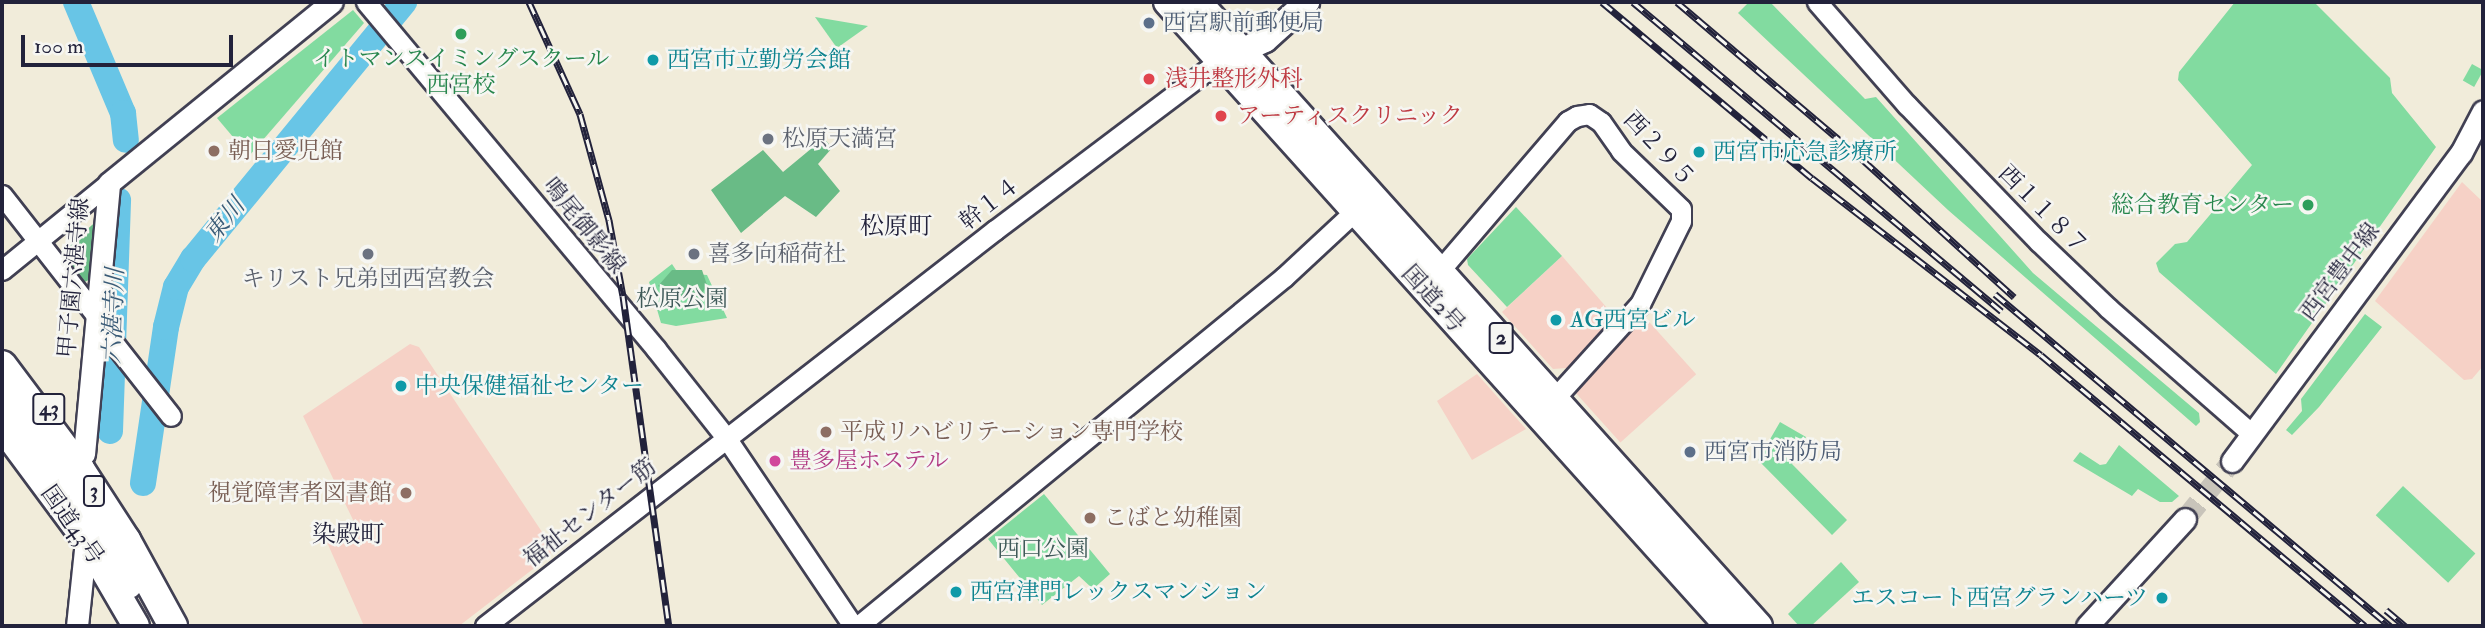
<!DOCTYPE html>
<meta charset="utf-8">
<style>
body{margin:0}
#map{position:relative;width:2485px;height:628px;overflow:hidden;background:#f1ecda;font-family:"IM FELL Double Pica","Noto Serif JP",serif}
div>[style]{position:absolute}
.built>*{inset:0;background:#f6d1c6;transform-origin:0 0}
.green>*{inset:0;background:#82dba0;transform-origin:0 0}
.forest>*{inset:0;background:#69bb86}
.river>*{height:26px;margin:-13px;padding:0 13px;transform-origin:13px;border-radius:13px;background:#68c5e6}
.secondary-tunnel>*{height:21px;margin-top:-10.5px;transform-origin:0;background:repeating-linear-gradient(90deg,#c8c4ba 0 21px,transparent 0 31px)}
.roads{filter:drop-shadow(2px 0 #414053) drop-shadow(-2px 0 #414053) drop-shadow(0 2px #414053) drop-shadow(0 -2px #414053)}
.tertiary>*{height:19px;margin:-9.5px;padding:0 9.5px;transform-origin:9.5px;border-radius:9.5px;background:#fff}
.secondary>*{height:21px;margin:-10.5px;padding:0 10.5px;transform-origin:10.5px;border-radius:10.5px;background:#fff}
.primary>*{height:24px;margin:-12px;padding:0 12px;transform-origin:12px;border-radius:12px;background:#fff}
.trunk>*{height:26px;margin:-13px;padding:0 13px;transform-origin:13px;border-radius:13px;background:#fff}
.motorway>*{height:28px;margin:-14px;padding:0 14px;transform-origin:14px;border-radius:14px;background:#fff}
.rail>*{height:7px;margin-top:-3.5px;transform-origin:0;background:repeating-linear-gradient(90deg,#f6f6f2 0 13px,#22223b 0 26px);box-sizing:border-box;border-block:2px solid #22223b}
.dots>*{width:19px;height:19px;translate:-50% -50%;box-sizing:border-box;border:4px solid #f6f6f2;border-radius:50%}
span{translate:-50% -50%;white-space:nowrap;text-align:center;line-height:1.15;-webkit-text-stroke:5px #f6f6f2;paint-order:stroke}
.shield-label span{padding:2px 5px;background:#f6f6f2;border:2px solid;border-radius:5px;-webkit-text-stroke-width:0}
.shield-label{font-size:21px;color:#22223b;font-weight:700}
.service-label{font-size:23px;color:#4e5e75}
.left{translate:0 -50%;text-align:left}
.leisure-label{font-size:23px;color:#27864d}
.right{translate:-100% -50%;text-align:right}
.culture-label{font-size:23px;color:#0d838f}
.health-label{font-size:23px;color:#be3a42}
.worship-label{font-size:23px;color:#5b616d}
.street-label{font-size:23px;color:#22223b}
.education-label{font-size:23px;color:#785e54}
.park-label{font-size:23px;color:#3f5a59}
.hotel-label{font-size:23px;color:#b23c85}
.water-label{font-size:24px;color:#3a5b77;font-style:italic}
.neighbourhood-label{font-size:24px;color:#22223b}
.frame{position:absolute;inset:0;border:4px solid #22223b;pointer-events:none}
.scale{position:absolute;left:21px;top:35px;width:212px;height:32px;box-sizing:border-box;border:4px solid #22223b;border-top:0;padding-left:9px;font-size:21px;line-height:24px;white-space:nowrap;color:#22223b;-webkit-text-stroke:5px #f6f6f2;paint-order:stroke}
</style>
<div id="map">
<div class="built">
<div style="clip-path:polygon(2462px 182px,2483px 202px,2483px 366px,2472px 379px,2464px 380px,2375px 301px)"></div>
<div style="clip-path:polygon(1562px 256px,1614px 316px,1567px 368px,1553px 369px,1502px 312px)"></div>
<div style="left:1642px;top:314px;width:81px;height:102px;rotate:48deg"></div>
<div style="clip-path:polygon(410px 344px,419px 347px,552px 547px,550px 556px,459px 626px,364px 626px,326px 540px,355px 524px,303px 416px)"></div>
<div style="clip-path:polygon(1477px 374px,1526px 429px,1472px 460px,1437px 401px)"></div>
</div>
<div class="green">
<div style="clip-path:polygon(1749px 2px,1770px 2px,1865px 99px,1876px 97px,2033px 273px,2199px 413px,2200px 422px,2196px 426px,1948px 210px,1738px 13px)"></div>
<div style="clip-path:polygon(2235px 2px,2314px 2px,2390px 78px,2392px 93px,2436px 147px,2276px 374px,2159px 272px,2156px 263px,2175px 244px,2187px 242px,2252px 165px,2178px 80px,2179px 72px)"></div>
<div style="clip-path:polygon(353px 10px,364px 23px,249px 156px,217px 118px)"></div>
<div style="clip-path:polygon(815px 17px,868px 26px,837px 48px)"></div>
<div style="left:2472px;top:64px;width:13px;height:19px;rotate:29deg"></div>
<div style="clip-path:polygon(1516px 207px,1562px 256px,1507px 307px,1468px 265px,1467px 259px)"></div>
<div style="clip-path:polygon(672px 264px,678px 273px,707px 275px,727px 318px,676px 326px,661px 323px,649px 282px)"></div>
<div style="clip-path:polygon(2365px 314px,2382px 327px,2319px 407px,2292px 435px,2286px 430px,2302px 411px,2301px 399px)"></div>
<div style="clip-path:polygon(1780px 422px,1806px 437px,1792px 464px,1847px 520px,1832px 535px,1758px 460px)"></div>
<div style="clip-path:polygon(2119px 445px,2179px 496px,2172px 502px,2160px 502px,2138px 489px,2132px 496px,2073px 461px,2080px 452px,2100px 465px,2106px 464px)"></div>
<div style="left:2403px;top:486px;width:99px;height:40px;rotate:43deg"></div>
<div style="clip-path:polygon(1044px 494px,1110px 574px,1093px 589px,1079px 576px,1042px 605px,988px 539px)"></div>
<div style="clip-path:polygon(1841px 562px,1859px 582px,1811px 626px,1799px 626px,1788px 614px)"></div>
</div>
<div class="forest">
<div style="clip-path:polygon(821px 134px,832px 148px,818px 164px,840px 191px,816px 217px,785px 196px,741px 233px,711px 190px,763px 150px,783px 172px,812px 148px,807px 138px)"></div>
<div style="clip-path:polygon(99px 219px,98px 275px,81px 284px,61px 252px)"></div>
<div style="clip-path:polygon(672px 270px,702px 270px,707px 285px,703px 292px,697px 298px,683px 299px,658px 286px)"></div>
</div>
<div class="river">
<div style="left:76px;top:2px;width:121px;rotate:67.1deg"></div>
<div style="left:123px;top:113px;width:27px;rotate:84deg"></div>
<div style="left:110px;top:431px;width:231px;rotate:-88deg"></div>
<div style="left:143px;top:483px;width:158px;rotate:-81.6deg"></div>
<div style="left:166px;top:327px;width:41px;rotate:-76deg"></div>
<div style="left:176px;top:287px;width:33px;rotate:-59deg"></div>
<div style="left:193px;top:259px;width:333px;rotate:-50.6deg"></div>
</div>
<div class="secondary-tunnel">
<div style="left:2185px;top:519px;width:75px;rotate:-51deg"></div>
</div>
<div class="roads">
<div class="tertiary">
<div style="left:366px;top:2px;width:452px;rotate:50.1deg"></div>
<div style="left:656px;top:349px;width:115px;rotate:51.7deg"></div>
<div style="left:727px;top:439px;width:225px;rotate:56deg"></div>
<div style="left:1817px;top:2px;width:137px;rotate:48.9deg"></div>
<div style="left:1907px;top:105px;width:190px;rotate:46.1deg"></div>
<div style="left:2039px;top:242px;width:95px;rotate:43.7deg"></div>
<div style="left:2108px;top:308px;width:191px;rotate:41.2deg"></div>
<div style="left:2px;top:195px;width:156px;rotate:52deg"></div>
<div style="left:1441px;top:269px;width:195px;rotate:-49.4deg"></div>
<div style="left:1568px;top:121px;width:10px;rotate:-29deg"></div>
<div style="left:1577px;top:116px;width:12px;rotate:-9deg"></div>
<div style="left:1589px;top:114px;width:14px;rotate:34deg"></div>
<div style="left:1601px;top:122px;width:35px;rotate:55deg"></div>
<div style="left:1621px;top:151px;width:83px;rotate:44deg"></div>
<div style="left:1681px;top:209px;width:12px;rotate:90deg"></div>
<div style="left:1681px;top:221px;width:93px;rotate:116.3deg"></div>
<div style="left:1640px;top:304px;width:128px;rotate:132.2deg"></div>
<div style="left:2px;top:270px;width:138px;rotate:-39.1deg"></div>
<div style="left:98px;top:323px;width:118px;rotate:51.9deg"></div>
<div style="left:485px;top:626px;width:646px;rotate:-37.83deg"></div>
<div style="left:995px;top:230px;width:281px;rotate:-37deg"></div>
<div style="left:858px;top:626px;width:551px;rotate:-39.33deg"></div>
<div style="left:1284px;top:277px;width:97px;rotate:-42.9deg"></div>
</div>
<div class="secondary">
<div style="left:84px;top:454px;width:272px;rotate:-84.7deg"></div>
<div style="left:109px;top:183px;width:287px;rotate:-39.1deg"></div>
<div style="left:2232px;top:461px;width:384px;rotate:-53.4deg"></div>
<div style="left:2461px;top:153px;width:47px;rotate:-62.4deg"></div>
<div style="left:77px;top:626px;width:86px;rotate:-84deg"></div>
<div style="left:2087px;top:626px;width:145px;rotate:-47.5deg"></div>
</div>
<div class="primary">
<div style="left:1223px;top:59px;width:46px;rotate:-24.3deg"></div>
<div style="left:1265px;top:40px;width:57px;rotate:-42.1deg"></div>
</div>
<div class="trunk">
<div style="left:1167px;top:2px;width:839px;rotate:48.04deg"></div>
<div style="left:1198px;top:2px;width:839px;rotate:48.04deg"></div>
<div style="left:2px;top:427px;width:141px;rotate:53.4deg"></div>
<div style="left:86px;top:540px;width:99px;rotate:59.8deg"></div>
</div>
<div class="motorway">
<div style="left:2px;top:365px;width:130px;rotate:53.1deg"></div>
<div style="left:80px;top:469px;width:85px;rotate:57.1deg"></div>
<div style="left:126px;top:540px;width:98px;rotate:61.3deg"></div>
<div style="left:2px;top:401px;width:102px;rotate:53.8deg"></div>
<div style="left:62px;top:483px;width:121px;rotate:56.8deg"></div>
</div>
</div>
<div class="rail">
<div style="left:529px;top:2px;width:123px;rotate:65.5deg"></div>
<div style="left:580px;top:114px;width:110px;rotate:74.7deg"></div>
<div style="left:609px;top:220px;width:77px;rotate:79.6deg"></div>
<div style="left:623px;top:296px;width:333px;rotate:82.1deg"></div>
<div style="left:1602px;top:2px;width:274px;rotate:40deg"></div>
<div style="left:1812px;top:178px;width:289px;rotate:37.7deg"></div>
<div style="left:2041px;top:355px;width:422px;rotate:39.9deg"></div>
<div style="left:1633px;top:2px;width:481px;rotate:40deg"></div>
<div style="left:1677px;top:2px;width:244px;rotate:40.3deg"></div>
<div style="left:1863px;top:160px;width:204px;rotate:42.2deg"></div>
<div style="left:1995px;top:294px;width:516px;rotate:40.05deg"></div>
<div style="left:2386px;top:610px;width:25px;rotate:40deg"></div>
</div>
<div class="dots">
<div style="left:1149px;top:23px;background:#5c6f8a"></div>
<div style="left:461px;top:34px;background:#2e9e5b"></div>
<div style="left:653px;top:60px;background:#0f9aa8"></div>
<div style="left:1149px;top:79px;background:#e0444e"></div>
<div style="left:1221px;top:116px;background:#e0444e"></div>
<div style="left:768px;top:139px;background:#6b7280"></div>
<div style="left:214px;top:151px;background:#8d6e63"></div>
<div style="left:1699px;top:152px;background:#0f9aa8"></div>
<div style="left:2308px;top:205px;background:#2e9e5b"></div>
<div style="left:368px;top:254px;background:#6b7280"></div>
<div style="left:694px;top:254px;background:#6b7280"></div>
<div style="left:1556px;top:320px;background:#0f9aa8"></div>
<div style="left:401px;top:386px;background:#0f9aa8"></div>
<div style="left:826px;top:432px;background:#8d6e63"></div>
<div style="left:1690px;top:452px;background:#5c6f8a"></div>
<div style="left:775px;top:461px;background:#d1479c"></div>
<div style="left:406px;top:493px;background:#8d6e63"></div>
<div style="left:1090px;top:518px;background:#8d6e63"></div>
<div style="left:956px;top:592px;background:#0f9aa8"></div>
<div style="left:2162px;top:598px;background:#0f9aa8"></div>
</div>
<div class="shield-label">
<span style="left:1501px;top:338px">2</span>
<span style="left:49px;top:409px">43</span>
<span style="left:94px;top:491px">3</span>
</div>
<div class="service-label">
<span class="left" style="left:1163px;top:23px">西宮駅前郵便局</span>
<span class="left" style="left:1704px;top:452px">西宮市消防局</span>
</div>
<div class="leisure-label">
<span style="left:461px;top:72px">イトマンスイミングスクール<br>西宮校</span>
<span class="right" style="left:2294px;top:205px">総合教育センター</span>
</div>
<div class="culture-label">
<span class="left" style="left:667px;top:60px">西宮市立勤労会館</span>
<span class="left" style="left:1713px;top:152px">西宮市応急診療所</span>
<span class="left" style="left:1570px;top:320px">AG西宮ビル</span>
<span class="left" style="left:415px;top:386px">中央保健福祉センター</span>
<span class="left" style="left:970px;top:592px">西宮津門レックスマンション</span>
<span class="right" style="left:2148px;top:598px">エスコート西宮グランハーツ</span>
</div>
<div class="health-label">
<span class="left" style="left:1165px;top:79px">浅井整形外科</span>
<span class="left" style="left:1237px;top:116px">アーティスクリニック</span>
</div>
<div class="worship-label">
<span class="left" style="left:782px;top:139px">松原天満宮</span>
<span class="left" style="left:708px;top:254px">喜多向稲荷社</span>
<span style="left:368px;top:279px">キリスト兄弟団西宮教会</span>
</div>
<div class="street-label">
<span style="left:1659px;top:149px;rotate:47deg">西２９５</span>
<span style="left:990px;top:204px;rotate:-38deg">幹１４</span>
<span style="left:2043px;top:210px;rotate:45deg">西１１８７</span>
<span style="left:584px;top:226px;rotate:51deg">鳴尾御影線</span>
<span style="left:2340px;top:272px;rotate:-53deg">西宮豊中線</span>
<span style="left:74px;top:278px;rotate:-85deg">甲子園六湛寺線</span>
<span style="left:1433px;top:299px;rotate:48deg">国道2号</span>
<span style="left:590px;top:513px;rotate:-38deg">福祉センター筋</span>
<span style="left:72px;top:525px;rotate:55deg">国道43号</span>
</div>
<div class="education-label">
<span class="left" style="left:228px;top:151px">朝日愛児館</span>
<span class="left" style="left:840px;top:432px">平成リハビリテーション専門学校</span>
<span class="right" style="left:392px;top:493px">視覚障害者図書館</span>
<span class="left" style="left:1104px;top:518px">こばと幼稚園</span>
</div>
<div class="park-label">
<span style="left:682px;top:299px">松原公園</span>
<span style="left:1043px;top:549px">西口公園</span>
</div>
<div class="hotel-label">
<span class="left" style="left:789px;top:461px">豊多屋ホステル</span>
</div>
<div class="water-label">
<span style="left:225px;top:220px;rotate:-51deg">東川</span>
<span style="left:114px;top:316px;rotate:-88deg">六湛寺川</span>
</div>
<div class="neighbourhood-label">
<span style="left:896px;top:227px">松原町</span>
<span style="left:348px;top:535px">染殿町</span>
</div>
<div class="frame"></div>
<div class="scale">100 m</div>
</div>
